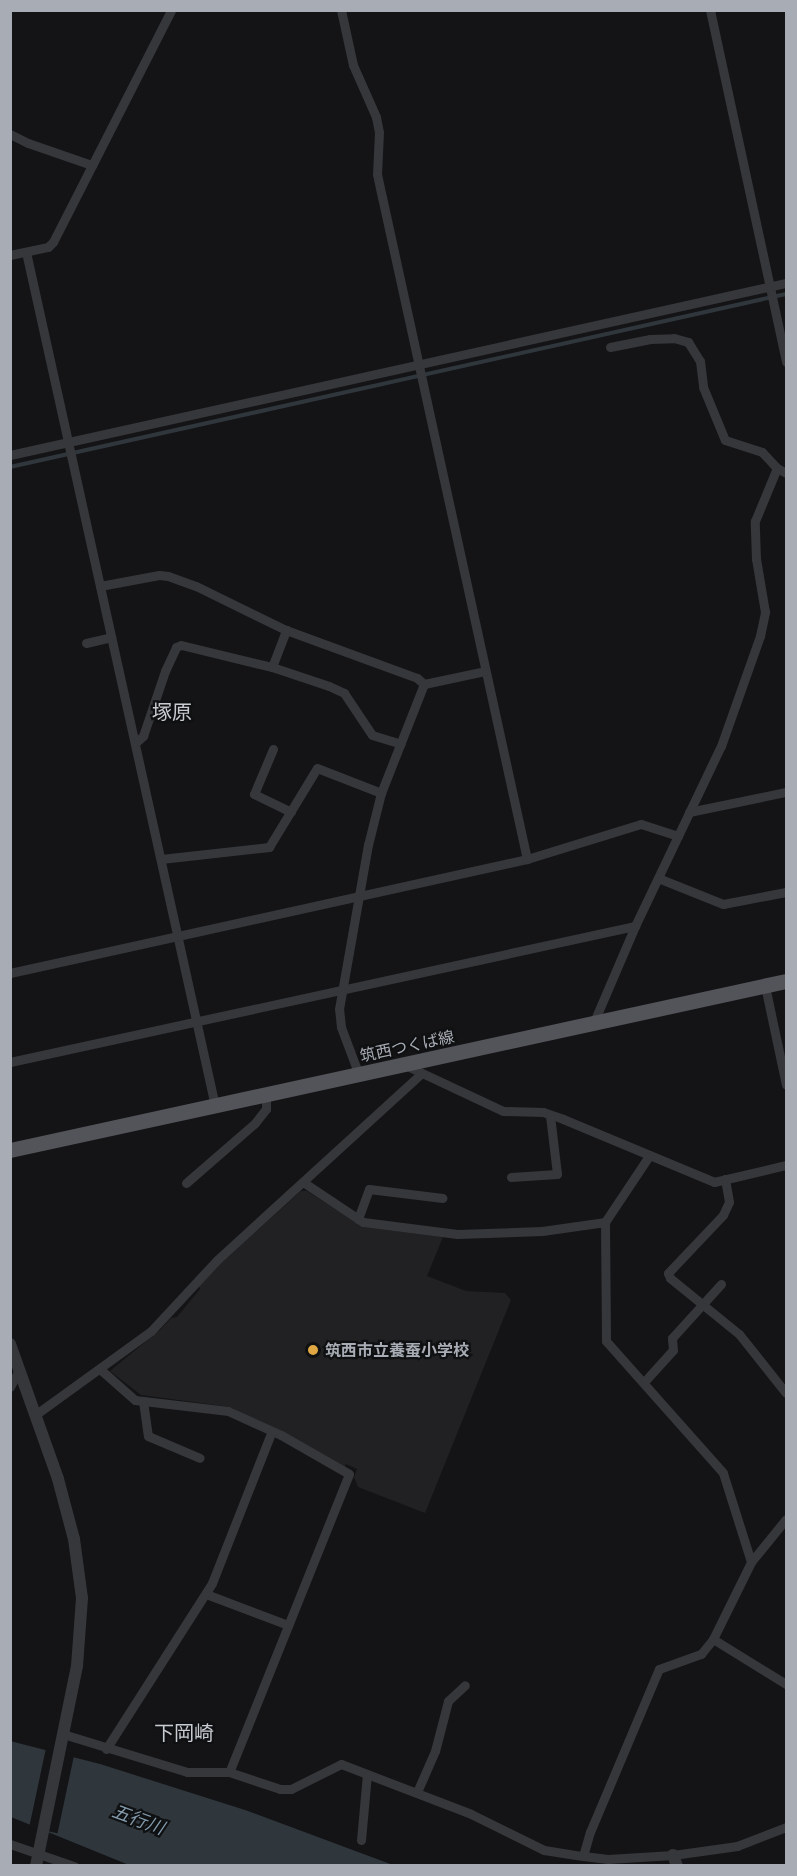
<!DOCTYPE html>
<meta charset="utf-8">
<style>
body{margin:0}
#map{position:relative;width:797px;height:1876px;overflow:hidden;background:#141416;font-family:Inter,"Noto Sans JP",sans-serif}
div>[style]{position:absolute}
.built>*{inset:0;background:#212123}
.water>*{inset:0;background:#2f373d}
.pier>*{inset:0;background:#141416;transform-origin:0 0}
.stream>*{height:4px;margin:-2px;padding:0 2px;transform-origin:2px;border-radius:2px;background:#2f373d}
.minor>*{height:9px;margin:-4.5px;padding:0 4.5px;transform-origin:4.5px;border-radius:4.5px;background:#36373b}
.tertiary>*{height:12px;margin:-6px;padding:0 6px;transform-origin:6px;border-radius:6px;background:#36373b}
.primary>*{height:15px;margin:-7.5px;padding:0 7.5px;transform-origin:7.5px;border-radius:7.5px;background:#525459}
.dots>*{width:16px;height:16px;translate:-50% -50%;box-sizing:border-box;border:3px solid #0f1011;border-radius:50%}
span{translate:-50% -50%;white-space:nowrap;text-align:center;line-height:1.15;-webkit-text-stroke:4.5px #0f1011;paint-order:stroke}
.street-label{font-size:16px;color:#a8acb5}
.poi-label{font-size:16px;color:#a8acb5;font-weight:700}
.left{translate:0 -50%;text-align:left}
.water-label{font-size:18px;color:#829aac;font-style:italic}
.quarter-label{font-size:20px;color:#c8cbd1}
.frame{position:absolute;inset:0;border:12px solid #a8acb5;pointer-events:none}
</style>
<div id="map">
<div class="built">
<div style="clip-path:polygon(301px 1191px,307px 1191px,363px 1227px,443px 1237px,427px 1276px,466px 1291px,505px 1293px,511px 1300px,425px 1513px,358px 1487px,354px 1477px,357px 1469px,346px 1464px,344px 1468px,230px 1407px,141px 1395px,110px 1371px,161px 1329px,171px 1318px,177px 1317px,200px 1289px,199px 1286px,221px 1263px)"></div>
</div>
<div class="water">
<div style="clip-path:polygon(10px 1741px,100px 1764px,245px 1810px,393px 1865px,129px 1865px,11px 1817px)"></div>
</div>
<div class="pier">
<div style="left:46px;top:1748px;width:29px;height:81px;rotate:12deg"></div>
</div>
<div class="stream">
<div style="left:10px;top:467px;width:795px;rotate:-12.57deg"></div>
</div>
<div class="minor">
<div style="left:341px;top:10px;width:56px;rotate:77.7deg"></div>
<div style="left:353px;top:65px;width:57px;rotate:66.1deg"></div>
<div style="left:376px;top:117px;width:15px;rotate:79deg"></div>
<div style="left:379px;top:132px;width:42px;rotate:92.7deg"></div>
<div style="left:377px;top:174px;width:24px;rotate:78deg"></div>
<div style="left:382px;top:197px;width:678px;rotate:77.65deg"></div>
<div style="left:710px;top:10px;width:360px;rotate:77.8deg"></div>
<div style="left:10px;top:134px;width:20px;rotate:27deg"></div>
<div style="left:28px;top:143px;width:68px;rotate:19deg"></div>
<div style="left:26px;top:252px;width:875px;rotate:77.52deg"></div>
<div style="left:10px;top:255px;width:39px;rotate:-12deg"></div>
<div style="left:48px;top:247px;width:7px;rotate:-45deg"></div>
<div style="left:53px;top:242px;width:260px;rotate:-63deg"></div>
<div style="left:610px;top:347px;width:41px;rotate:-11.3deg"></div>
<div style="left:650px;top:339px;width:24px;rotate:-2deg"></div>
<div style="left:674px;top:338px;width:15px;rotate:16deg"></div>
<div style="left:688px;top:342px;width:22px;rotate:58deg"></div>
<div style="left:700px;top:361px;width:26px;rotate:83deg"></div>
<div style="left:703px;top:387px;width:57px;rotate:67.5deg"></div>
<div style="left:725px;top:440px;width:39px;rotate:18deg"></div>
<div style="left:762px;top:452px;width:22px;rotate:47deg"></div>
<div style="left:777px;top:468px;width:10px;rotate:29deg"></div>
<div style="left:10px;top:455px;width:795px;rotate:-12.5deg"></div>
<div style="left:100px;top:586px;width:60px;rotate:-10.6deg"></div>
<div style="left:159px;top:575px;width:9px;rotate:6deg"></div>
<div style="left:168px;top:576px;width:30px;rotate:20deg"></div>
<div style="left:196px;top:586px;width:100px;rotate:26.1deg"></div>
<div style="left:286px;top:630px;width:140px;rotate:20.1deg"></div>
<div style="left:417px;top:678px;width:9px;rotate:41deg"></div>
<div style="left:86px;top:643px;width:26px;rotate:-13deg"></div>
<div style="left:272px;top:667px;width:40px;rotate:-69deg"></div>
<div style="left:424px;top:684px;width:62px;rotate:-12deg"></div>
<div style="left:135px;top:743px;width:11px;rotate:-41deg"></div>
<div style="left:143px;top:736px;width:69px;rotate:-71.3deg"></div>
<div style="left:165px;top:671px;width:26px;rotate:-65deg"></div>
<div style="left:176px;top:647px;width:5px;rotate:-22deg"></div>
<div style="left:181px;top:645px;width:94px;rotate:13.6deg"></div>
<div style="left:272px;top:667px;width:60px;rotate:18.4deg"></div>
<div style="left:329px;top:686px;width:17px;rotate:25deg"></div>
<div style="left:344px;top:693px;width:50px;rotate:56.3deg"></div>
<div style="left:372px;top:735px;width:30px;rotate:17deg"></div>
<div style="left:273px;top:749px;width:49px;rotate:112.9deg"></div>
<div style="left:254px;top:794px;width:41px;rotate:25.9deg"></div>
<div style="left:689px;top:812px;width:99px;rotate:-11.7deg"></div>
<div style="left:161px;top:859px;width:109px;rotate:-6.3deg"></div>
<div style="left:269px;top:847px;width:92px;rotate:-58.7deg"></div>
<div style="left:317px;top:768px;width:69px;rotate:21.3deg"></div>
<div style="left:658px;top:878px;width:70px;rotate:21.8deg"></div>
<div style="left:723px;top:904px;width:64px;rotate:-10.8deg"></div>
<div style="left:10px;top:973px;width:529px;rotate:-12.43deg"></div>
<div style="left:527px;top:859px;width:119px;rotate:-17.1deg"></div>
<div style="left:641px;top:824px;width:39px;rotate:18deg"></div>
<div style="left:765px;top:986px;width:101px;rotate:78deg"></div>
<div style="left:593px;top:1024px;width:107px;rotate:-66.8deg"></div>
<div style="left:635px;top:926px;width:199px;rotate:-64.5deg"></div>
<div style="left:721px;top:746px;width:117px;rotate:-70.5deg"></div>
<div style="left:760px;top:636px;width:25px;rotate:-78deg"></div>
<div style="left:765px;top:612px;width:54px;rotate:-99.6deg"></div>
<div style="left:756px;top:559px;width:38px;rotate:-92deg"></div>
<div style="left:755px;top:521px;width:57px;rotate:-67.5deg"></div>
<div style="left:10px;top:1062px;width:640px;rotate:-12.28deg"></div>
<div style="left:405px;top:1065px;width:108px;rotate:25.1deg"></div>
<div style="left:503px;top:1111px;width:40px;rotate:1.4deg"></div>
<div style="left:543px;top:1112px;width:21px;rotate:19deg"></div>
<div style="left:563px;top:1119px;width:164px;rotate:22.6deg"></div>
<div style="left:714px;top:1182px;width:74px;rotate:-13.3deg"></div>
<div style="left:359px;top:1075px;width:51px;rotate:-110.6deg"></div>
<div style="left:341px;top:1027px;width:18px;rotate:-96deg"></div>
<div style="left:339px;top:1009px;width:167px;rotate:-80deg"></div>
<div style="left:368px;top:845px;width:54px;rotate:-76deg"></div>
<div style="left:381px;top:793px;width:117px;rotate:-68.5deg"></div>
<div style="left:649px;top:1156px;width:79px;rotate:123.7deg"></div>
<div style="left:605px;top:1222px;width:119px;rotate:89.5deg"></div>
<div style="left:606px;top:1341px;width:176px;rotate:48.4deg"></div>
<div style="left:723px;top:1473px;width:93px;rotate:72.5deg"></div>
<div style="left:511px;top:1177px;width:46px;rotate:-3.7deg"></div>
<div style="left:557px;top:1174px;width:59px;rotate:-96.8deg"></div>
<div style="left:725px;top:1179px;width:23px;rotate:80deg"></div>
<div style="left:729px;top:1202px;width:14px;rotate:115deg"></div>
<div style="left:723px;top:1215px;width:80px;rotate:133.5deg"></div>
<div style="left:668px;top:1273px;width:5px;rotate:68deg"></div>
<div style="left:670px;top:1278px;width:89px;rotate:39.1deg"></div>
<div style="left:739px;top:1334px;width:75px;rotate:51.5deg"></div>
<div style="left:303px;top:1182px;width:72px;rotate:33.7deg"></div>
<div style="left:363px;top:1222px;width:95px;rotate:7.3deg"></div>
<div style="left:457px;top:1234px;width:85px;rotate:-2deg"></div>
<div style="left:542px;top:1231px;width:64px;rotate:-8.1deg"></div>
<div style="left:186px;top:1183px;width:91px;rotate:-41deg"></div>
<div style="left:255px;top:1123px;width:18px;rotate:-52deg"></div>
<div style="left:266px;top:1109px;width:14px;rotate:-90deg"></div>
<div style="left:358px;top:1219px;width:32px;rotate:-70deg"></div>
<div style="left:369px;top:1189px;width:74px;rotate:7deg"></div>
<div style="left:101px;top:1370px;width:45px;rotate:41.4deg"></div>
<div style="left:135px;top:1400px;width:94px;rotate:6.7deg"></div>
<div style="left:228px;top:1411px;width:58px;rotate:24.4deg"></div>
<div style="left:281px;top:1435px;width:78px;rotate:29.8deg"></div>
<div style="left:349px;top:1474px;width:321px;rotate:111.9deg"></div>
<div style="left:644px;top:1382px;width:43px;rotate:-47.8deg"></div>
<div style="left:673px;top:1350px;width:12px;rotate:-95deg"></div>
<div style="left:672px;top:1338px;width:73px;rotate:-47.8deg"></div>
<div style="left:10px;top:1387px;width:19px;rotate:-62deg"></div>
<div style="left:143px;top:1401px;width:35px;rotate:82deg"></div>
<div style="left:148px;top:1436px;width:56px;rotate:22.9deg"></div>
<div style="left:35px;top:1415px;width:143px;rotate:-35.9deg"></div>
<div style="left:151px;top:1331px;width:97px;rotate:-47.1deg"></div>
<div style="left:217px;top:1260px;width:277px;rotate:-42.4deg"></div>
<div style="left:206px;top:1594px;width:88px;rotate:20.7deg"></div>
<div style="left:713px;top:1639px;width:86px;rotate:31.7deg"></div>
<div style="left:63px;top:1734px;width:130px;rotate:17deg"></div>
<div style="left:187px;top:1772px;width:42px"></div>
<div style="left:229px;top:1772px;width:54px;rotate:18.4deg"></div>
<div style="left:280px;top:1789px;width:11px"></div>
<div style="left:291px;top:1789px;width:56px;rotate:-26.6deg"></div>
<div style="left:341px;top:1764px;width:139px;rotate:21deg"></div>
<div style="left:471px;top:1814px;width:81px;rotate:26.3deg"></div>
<div style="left:544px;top:1850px;width:39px;rotate:9deg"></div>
<div style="left:583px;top:1856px;width:25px;rotate:7deg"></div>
<div style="left:608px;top:1859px;width:65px;rotate:-3.5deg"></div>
<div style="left:673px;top:1855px;width:65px;rotate:-8deg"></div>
<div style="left:737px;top:1846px;width:53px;rotate:-21.2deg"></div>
<div style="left:106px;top:1749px;width:197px;rotate:-57.4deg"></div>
<div style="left:212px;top:1583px;width:163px;rotate:-68.5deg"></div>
<div style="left:417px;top:1792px;width:45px;rotate:-66.3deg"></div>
<div style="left:435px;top:1751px;width:52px;rotate:-75.4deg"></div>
<div style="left:448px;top:1701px;width:23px;rotate:-43deg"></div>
<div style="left:361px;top:1840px;width:66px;rotate:-84.8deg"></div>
<div style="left:10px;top:1844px;width:68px;rotate:19deg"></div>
<div style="left:583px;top:1856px;width:25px;rotate:-74deg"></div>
<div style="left:590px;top:1832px;width:177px;rotate:-67.1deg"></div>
<div style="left:659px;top:1669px;width:45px;rotate:-19.7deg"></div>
<div style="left:701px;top:1654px;width:19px;rotate:-51deg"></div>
<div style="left:713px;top:1639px;width:86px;rotate:-63.7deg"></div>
<div style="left:751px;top:1562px;width:55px;rotate:-50.9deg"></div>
</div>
<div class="tertiary">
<div style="left:10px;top:1344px;width:143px;rotate:70.4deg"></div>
<div style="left:58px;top:1479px;width:62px;rotate:75.1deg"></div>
<div style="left:74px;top:1539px;width:60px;rotate:82.3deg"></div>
<div style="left:82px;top:1598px;width:68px;rotate:94.2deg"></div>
<div style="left:77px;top:1666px;width:204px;rotate:101.6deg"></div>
<div style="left:673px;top:1855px;width:12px;rotate:70deg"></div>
</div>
<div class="primary">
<div style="left:10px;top:1150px;width:794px;rotate:-12.29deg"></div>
</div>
<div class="dots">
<div style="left:313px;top:1350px;background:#dea744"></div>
</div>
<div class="street-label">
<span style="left:407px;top:1046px;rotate:-12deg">筑西つくば線</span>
</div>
<div class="poi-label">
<span class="left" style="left:325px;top:1350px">筑西市立養蚕小学校</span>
</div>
<div class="water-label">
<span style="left:138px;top:1820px;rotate:20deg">五行川</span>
</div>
<div class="quarter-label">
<span style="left:172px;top:712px">塚原</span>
<span style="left:184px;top:1733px">下岡崎</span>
</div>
<div class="frame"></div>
</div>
